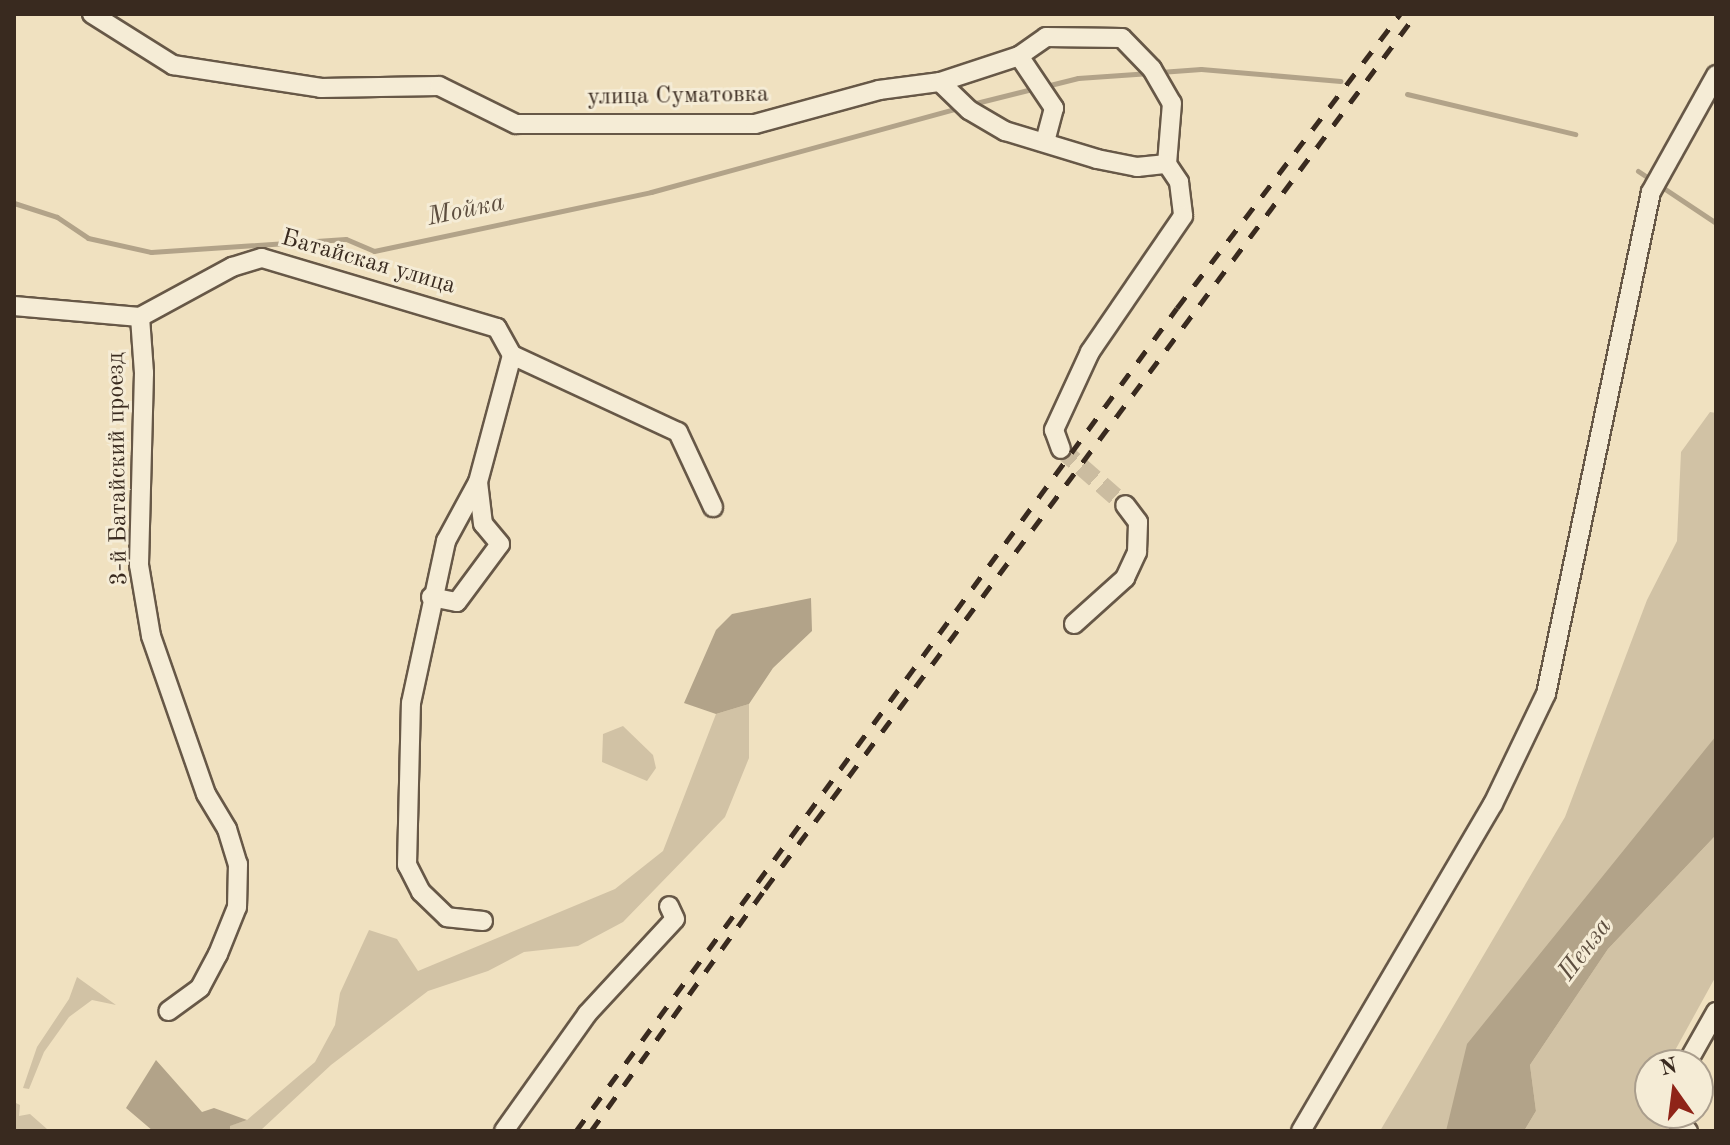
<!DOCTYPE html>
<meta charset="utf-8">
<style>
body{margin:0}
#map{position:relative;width:1730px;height:1145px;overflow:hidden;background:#f0e1c0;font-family:"Old Standard TT",serif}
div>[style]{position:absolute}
.green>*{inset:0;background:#d1c2a5}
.water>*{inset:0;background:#b2a389}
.stream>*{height:5px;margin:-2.5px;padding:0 2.5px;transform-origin:2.5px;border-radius:2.5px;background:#b2a389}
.minor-tunnel>*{height:18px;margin-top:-9px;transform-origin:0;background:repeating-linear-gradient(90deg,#cbbca0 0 18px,transparent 0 27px)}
.roads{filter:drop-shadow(2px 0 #675847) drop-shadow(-2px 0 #675847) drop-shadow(0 2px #675847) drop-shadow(0 -2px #675847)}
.minor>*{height:18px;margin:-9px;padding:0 9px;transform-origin:9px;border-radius:9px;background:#f5ecd6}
.rail>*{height:5px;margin-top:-2.5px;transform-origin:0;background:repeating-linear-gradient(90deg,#392a1f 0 14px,transparent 0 28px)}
span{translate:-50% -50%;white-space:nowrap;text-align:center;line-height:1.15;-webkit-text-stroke:6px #f5ecd6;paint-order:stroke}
.street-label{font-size:24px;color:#392a1f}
.water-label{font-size:26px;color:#5d4e3f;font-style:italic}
.frame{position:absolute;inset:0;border:16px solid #392a1f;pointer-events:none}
.north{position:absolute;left:1634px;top:1049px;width:80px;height:80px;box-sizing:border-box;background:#f5ecd6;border:2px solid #aa9e8d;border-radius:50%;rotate:346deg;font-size:22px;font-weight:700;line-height:32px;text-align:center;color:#392a1f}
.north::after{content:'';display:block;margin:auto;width:28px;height:36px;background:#8f2418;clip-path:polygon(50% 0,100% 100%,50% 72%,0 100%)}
</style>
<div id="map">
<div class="green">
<div style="clip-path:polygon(1710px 412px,1716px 413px,1716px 736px,1446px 1131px,1380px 1131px,1565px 817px,1647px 600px,1677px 541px,1681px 452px)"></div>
<div style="clip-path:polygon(749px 704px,749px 758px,725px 817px,623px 922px,578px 946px,524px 952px,488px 971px,428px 991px,331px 1065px,261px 1130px,230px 1131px,229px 1126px,247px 1120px,315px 1062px,335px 1025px,340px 993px,369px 930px,397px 939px,418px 971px,615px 889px,663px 851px,716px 714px)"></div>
<div style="clip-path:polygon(623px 726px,653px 755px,656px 768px,647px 781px,602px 762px,603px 734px)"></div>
<div style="clip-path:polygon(1716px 835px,1716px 976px,1667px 1065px,1650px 1065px,1650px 1093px,1643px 1104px,1670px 1131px,1524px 1131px,1536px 1111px,1530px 1065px,1608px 949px)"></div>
<div style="clip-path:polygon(77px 977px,116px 1005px,92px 1000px,69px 1017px,44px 1052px,29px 1089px,23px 1088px,37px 1047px,69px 999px)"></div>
<div style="clip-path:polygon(14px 1102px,20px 1105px,19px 1116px,30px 1114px,47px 1129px,14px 1131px)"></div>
</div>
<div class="water">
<div style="clip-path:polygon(811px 598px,812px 631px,773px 668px,749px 704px,716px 714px,684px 703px,716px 630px,732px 614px)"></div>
<div style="clip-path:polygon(1716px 736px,1716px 835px,1608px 949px,1530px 1065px,1536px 1111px,1524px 1131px,1446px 1131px,1467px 1044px)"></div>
<div style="clip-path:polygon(156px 1060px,202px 1112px,214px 1108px,247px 1120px,230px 1126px,230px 1131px,153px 1131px,126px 1108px)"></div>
</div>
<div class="stream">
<div style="left:1160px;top:72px;width:41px;rotate:-4.2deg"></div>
<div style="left:1201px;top:69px;width:140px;rotate:4.9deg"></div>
<div style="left:1046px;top:86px;width:33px;rotate:-14deg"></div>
<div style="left:1078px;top:78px;width:72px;rotate:-4deg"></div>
<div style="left:1407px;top:94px;width:173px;rotate:13.4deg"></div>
<div style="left:972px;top:104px;width:66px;rotate:-14deg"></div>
<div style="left:1638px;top:171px;width:94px;rotate:33.7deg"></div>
<div style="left:14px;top:203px;width:45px;rotate:18deg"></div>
<div style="left:57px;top:217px;width:37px;rotate:34deg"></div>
<div style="left:88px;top:238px;width:65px;rotate:12.5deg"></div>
<div style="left:151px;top:252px;width:195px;rotate:-3.8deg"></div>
<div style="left:346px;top:239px;width:30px;rotate:23deg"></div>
<div style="left:374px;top:251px;width:283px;rotate:-12deg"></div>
<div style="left:651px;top:192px;width:318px;rotate:-15.3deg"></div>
</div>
<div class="minor-tunnel">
<div style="left:1061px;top:449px;width:85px;rotate:41.2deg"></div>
</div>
<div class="roads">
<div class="minor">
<div style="left:92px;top:14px;width:96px;rotate:32.2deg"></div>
<div style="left:173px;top:65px;width:150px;rotate:8.8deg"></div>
<div style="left:321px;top:88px;width:118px;rotate:-1deg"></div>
<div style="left:439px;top:86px;width:86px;rotate:26.3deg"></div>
<div style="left:516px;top:124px;width:239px"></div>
<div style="left:755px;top:124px;width:129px;rotate:-15.3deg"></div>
<div style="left:879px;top:90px;width:62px;rotate:-7.5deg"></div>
<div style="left:940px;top:82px;width:40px;rotate:44deg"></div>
<div style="left:969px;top:110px;width:42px;rotate:30.3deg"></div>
<div style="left:1005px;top:131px;width:96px;rotate:16.9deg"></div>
<div style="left:1097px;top:159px;width:41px;rotate:11.3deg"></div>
<div style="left:1137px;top:167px;width:30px;rotate:-6deg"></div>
<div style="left:1019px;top:56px;width:63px;rotate:56.1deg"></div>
<div style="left:1054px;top:108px;width:35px;rotate:105deg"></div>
<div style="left:940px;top:82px;width:83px;rotate:-18.2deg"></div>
<div style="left:1019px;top:56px;width:33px;rotate:-35deg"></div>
<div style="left:1046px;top:37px;width:76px;rotate:0.8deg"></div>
<div style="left:1122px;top:38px;width:43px;rotate:45.9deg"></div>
<div style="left:1152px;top:69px;width:39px;rotate:60deg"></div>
<div style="left:1172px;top:103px;width:61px;rotate:94.7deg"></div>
<div style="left:1167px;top:164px;width:22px;rotate:56deg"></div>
<div style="left:1179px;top:182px;width:34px;rotate:83deg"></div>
<div style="left:1183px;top:216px;width:165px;rotate:124.4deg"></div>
<div style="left:1090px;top:352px;width:86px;rotate:114.8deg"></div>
<div style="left:1054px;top:430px;width:20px;rotate:70deg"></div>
<div style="left:14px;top:306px;width:126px;rotate:5deg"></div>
<div style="left:140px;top:317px;width:105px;rotate:-28.5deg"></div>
<div style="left:232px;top:267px;width:31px;rotate:-17deg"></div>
<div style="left:262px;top:258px;width:245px;rotate:16.6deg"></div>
<div style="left:497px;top:328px;width:31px;rotate:61deg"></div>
<div style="left:140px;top:317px;width:56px;rotate:85.9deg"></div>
<div style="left:144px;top:373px;width:192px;rotate:91.5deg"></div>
<div style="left:139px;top:565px;width:72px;rotate:80.4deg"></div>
<div style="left:151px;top:636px;width:167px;rotate:70.8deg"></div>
<div style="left:206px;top:794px;width:41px;rotate:59deg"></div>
<div style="left:227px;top:829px;width:37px;rotate:73deg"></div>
<div style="left:238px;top:864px;width:43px;rotate:91.3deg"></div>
<div style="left:237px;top:907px;width:51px;rotate:112deg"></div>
<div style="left:218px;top:954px;width:38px;rotate:118deg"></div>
<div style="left:200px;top:988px;width:39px;rotate:144deg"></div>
<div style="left:512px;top:355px;width:183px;rotate:24.9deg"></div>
<div style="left:678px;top:432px;width:83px;rotate:65deg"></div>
<div style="left:431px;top:597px;width:26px;rotate:11deg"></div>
<div style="left:457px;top:602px;width:72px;rotate:-53.4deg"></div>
<div style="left:500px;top:544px;width:26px;rotate:-130deg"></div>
<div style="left:483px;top:524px;width:42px;rotate:-96.8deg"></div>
<div style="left:1074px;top:624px;width:69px;rotate:-42deg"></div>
<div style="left:1125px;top:578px;width:29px;rotate:-65deg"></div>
<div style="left:1137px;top:552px;width:30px;rotate:-88deg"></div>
<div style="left:1138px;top:522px;width:21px;rotate:-127deg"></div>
<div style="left:483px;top:921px;width:36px;rotate:-174deg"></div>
<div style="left:447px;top:917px;width:36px;rotate:-136deg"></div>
<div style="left:421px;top:892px;width:30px;rotate:-117deg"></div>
<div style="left:407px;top:865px;width:162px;rotate:-88.6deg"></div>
<div style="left:411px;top:703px;width:166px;rotate:-77.8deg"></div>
<div style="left:446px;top:541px;width:67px;rotate:-61.5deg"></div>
<div style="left:478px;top:482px;width:131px;rotate:-75deg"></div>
<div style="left:1686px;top:1065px;width:61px;rotate:-60.5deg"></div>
<div style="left:1671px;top:1113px;width:25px;rotate:47deg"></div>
<div style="left:504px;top:1131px;width:143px;rotate:-54.6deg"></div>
<div style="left:587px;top:1014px;width:129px;rotate:-47.2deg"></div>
<div style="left:675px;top:919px;width:14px;rotate:-115deg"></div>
<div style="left:1301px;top:1131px;width:379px;rotate:-59.6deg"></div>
<div style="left:1493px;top:804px;width:122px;rotate:-64.3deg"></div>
<div style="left:1546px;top:694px;width:513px;rotate:-78.19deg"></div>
<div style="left:1651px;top:192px;width:134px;rotate:-60.9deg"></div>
</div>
</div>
<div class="rail">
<div style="left:576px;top:1131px;width:1019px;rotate:-53.86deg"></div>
<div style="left:1177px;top:308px;width:369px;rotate:-52.8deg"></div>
<div style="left:591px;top:1131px;width:298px;rotate:-54.3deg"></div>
<div style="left:765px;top:889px;width:1091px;rotate:-53.35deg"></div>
</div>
<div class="street-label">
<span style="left:678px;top:97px;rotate:-1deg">улица Суматовка</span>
<span style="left:368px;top:263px;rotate:16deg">Батайская улица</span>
<span style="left:119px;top:469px;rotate:-91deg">3-й Батайский проезд</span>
</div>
<div class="water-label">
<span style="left:466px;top:211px;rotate:-12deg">Мойка</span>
<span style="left:1586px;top:950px;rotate:-53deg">Пенза</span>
</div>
<div class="frame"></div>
<div class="north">N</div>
</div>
